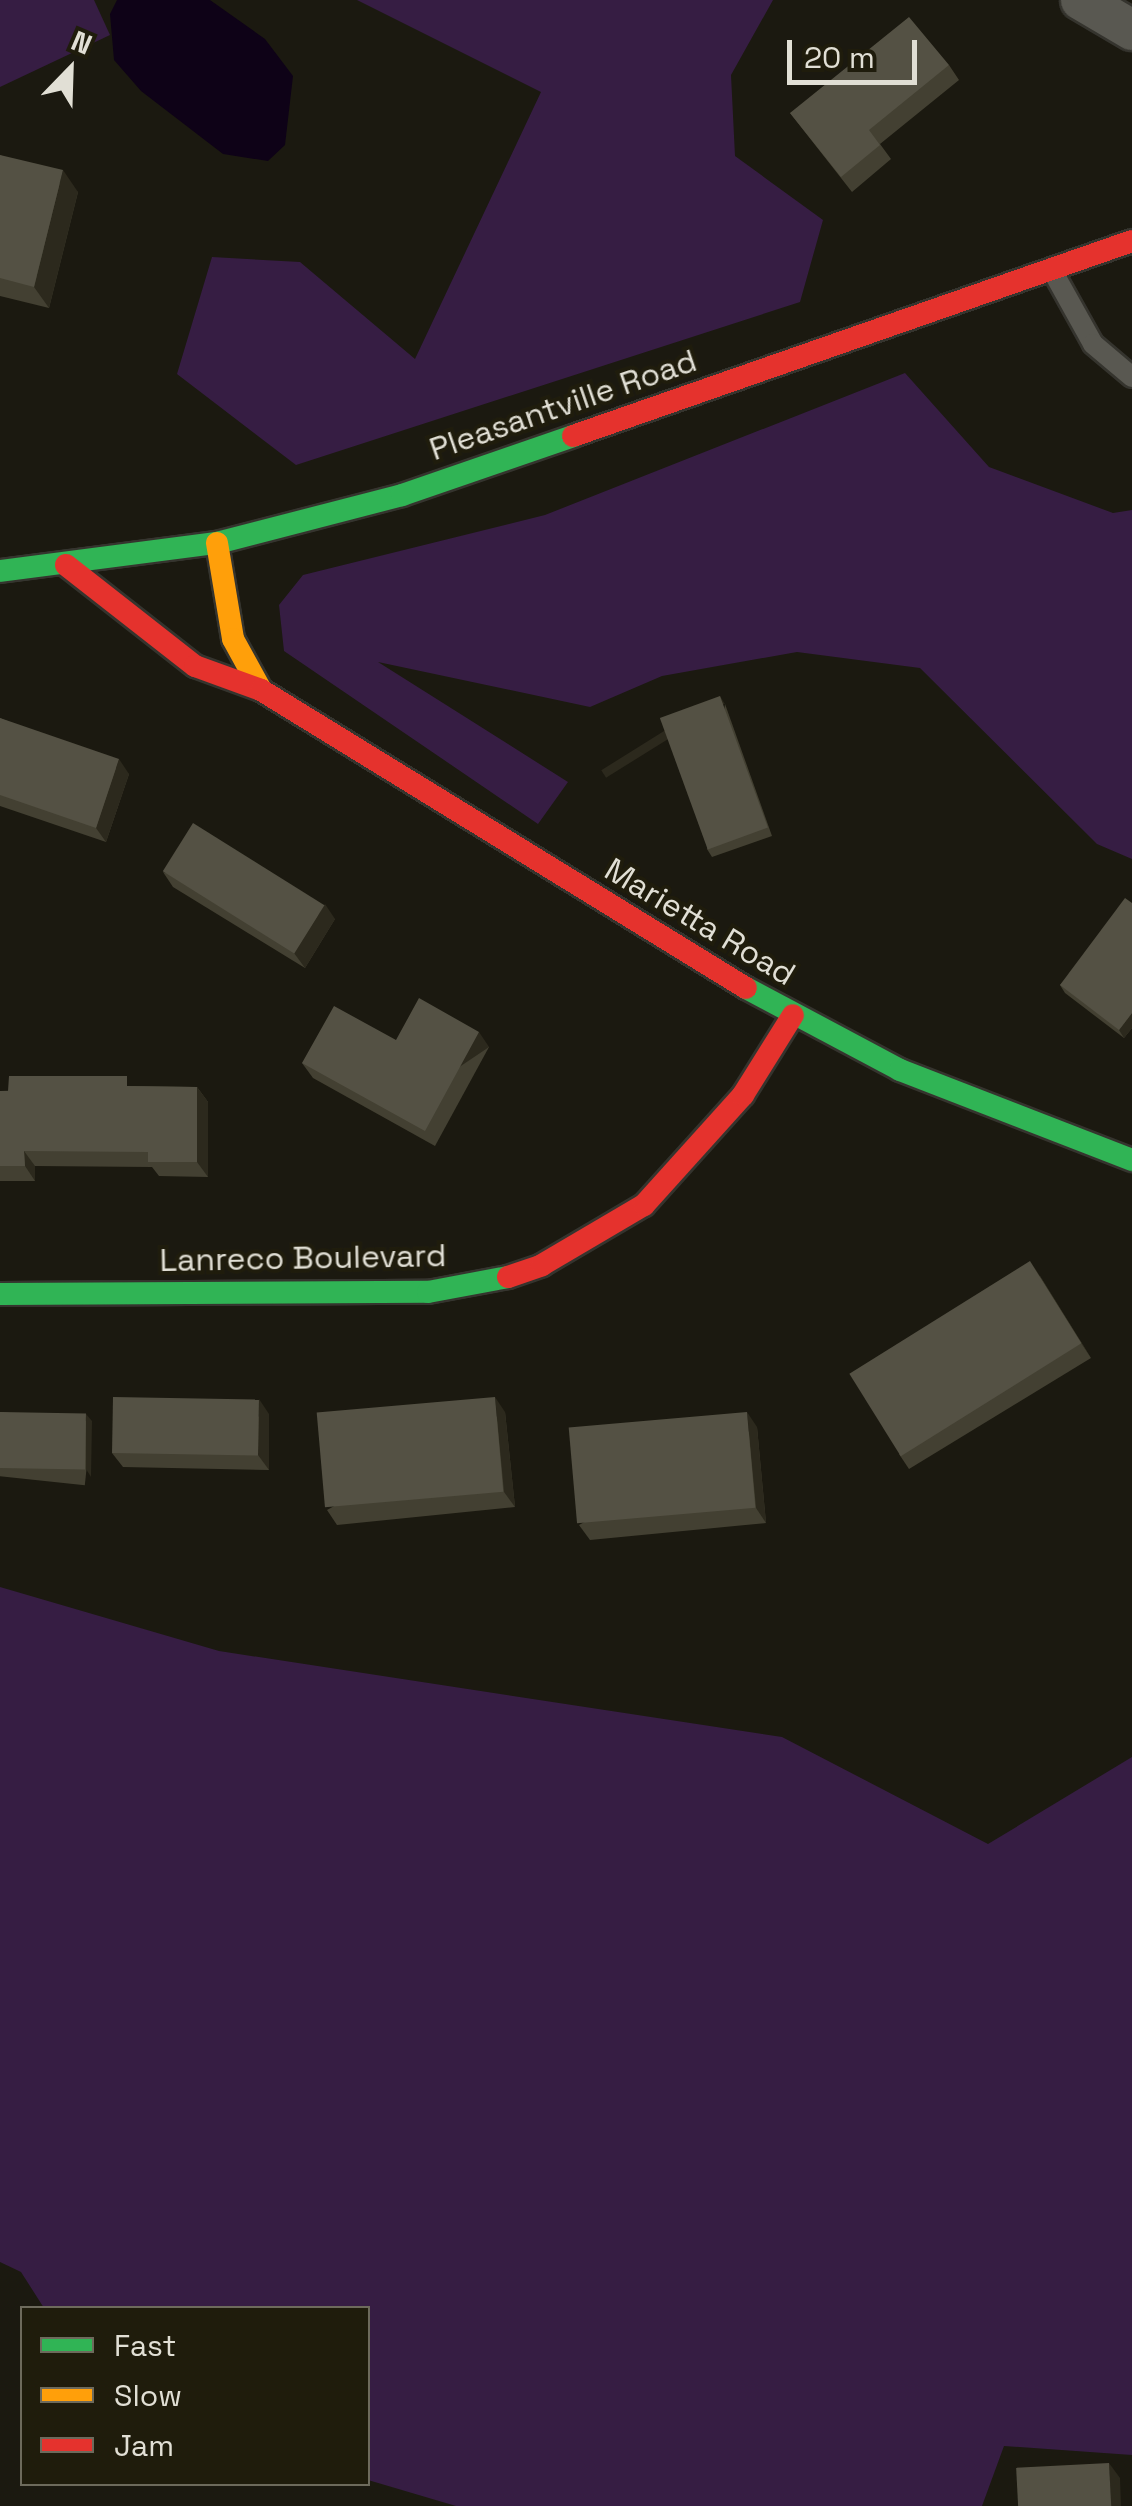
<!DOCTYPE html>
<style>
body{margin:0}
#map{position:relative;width:1132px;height:2506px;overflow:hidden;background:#1b1910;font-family:"Space Grotesk",sans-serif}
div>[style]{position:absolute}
.green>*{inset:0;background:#361d43}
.water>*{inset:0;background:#0e0217}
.roads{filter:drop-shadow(2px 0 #35342e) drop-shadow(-2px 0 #35342e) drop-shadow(0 2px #35342e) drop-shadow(0 -2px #35342e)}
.lane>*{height:20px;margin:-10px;padding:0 10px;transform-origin:10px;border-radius:10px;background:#595851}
.street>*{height:40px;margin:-20px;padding:0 20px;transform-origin:20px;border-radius:20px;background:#595851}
.fast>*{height:22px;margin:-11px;padding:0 11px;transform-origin:11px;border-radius:11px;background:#30b455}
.slow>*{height:22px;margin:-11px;padding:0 11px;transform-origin:11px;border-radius:11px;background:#ff9f0a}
.jam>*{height:22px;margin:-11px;padding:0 11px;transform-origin:11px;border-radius:11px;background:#e5322d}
.wall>*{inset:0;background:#434032;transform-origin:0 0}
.shaded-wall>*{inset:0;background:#2c291d;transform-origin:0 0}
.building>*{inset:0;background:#545144;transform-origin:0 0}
span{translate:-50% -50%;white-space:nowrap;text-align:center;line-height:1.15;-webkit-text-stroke:8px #1f1c0c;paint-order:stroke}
.street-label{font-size:32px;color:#e1dfd5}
.legend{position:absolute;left:20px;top:2306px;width:350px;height:180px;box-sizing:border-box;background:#1f1c0c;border:2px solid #6d6a5c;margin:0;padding:12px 18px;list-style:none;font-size:30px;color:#e1dfd5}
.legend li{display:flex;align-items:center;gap:20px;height:50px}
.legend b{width:50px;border:2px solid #6d6a5c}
.north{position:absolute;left:20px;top:20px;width:100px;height:100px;-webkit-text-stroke:8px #1f1c0c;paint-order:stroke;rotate:23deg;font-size:28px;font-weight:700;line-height:40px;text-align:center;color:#e1dfd5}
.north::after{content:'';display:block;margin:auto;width:35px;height:45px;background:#e1dfd5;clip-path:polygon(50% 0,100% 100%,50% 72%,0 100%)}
.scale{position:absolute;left:787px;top:40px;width:130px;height:45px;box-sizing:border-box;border:5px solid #e1dfd5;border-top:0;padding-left:12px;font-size:30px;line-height:35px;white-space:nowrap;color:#e1dfd5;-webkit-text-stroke:8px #1f1c0c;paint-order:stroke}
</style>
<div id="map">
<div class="green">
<div style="clip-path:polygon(0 0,94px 0,110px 35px,0 87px)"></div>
<div style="clip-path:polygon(357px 0,773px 0,731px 75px,735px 156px,823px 220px,800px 302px,296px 465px,177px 374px,212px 257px,300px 262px,415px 359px,541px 92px)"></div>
<div style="clip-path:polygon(905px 373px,989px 467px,1113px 513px,1132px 510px,1132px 859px,1097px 844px,920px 668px,797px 652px,662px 676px,590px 707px,378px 662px,568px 782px,538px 824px,284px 651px,279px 605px,303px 575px,545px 515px)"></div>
<div style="clip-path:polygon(0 1587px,219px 1651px,782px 1737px,988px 1844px,1132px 1757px,1132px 2455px,1004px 2446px,982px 2506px,456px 2506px,368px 2480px,368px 2308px,44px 2308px,21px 2272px,0 2262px)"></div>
</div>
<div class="water">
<div style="clip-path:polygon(117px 0,210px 0,265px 39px,293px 76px,285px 145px,268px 161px,223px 154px,141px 91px,114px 60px,110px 14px)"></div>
</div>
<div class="roads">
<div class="lane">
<div style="left:1053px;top:272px;width:82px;rotate:60.9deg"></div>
<div style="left:1093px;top:344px;width:51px;rotate:40.2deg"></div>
</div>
<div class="street">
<div style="left:1081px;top:0;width:59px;rotate:30.5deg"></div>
</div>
<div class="fast">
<div style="left:0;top:571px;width:219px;rotate:-7.4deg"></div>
<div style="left:217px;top:543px;width:191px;rotate:-14.5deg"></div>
<div style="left:402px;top:495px;width:181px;rotate:-19deg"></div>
<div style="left:746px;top:988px;width:174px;rotate:28deg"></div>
<div style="left:900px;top:1070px;width:249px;rotate:21.2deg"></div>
<div style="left:0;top:1294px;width:428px;rotate:-0.3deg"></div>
<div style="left:428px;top:1292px;width:81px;rotate:-10.6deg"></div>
</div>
<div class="slow">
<div style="left:217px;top:543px;width:97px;rotate:80.5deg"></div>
<div style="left:233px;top:639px;width:58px;rotate:61.2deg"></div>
</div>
<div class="jam">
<div style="left:573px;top:436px;width:592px;rotate:-19.23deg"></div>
<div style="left:66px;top:565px;width:164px;rotate:38.1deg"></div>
<div style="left:195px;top:666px;width:70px;rotate:20deg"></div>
<div style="left:261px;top:690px;width:569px;rotate:31.57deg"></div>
<div style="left:508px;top:1277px;width:36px;rotate:-19deg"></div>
<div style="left:542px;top:1265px;width:118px;rotate:-30.5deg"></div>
<div style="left:644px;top:1205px;width:148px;rotate:-48deg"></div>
<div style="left:743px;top:1095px;width:94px;rotate:-58deg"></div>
</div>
</div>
<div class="wall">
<div style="clip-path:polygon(949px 65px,959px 80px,880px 144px,891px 159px,852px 192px,790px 113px)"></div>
<div style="clip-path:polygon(0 155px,78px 192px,49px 308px,0 296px)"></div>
<div style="clip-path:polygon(725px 704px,772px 836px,712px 857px,707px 849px)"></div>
<div style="clip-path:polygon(0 718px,129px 774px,106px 842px,0 806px)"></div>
<div style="clip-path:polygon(163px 872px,335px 919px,305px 968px,173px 887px)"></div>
<div style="clip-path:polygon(1132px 903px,1132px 1028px,1124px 1038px,1065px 993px,1060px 985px)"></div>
<div style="clip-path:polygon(396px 1040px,489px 1047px,435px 1146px,313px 1078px,302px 1063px)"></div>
<div style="clip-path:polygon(134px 1086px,197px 1087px,208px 1102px,208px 1177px,159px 1176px,152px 1167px,35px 1166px,35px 1181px,0 1181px,0 1091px)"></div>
<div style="clip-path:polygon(1040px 1276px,1091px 1358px,909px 1469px,899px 1454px)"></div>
<div style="left:0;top:1412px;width:92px;height:64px;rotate:6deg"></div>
<div style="clip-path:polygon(505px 1412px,515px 1507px,337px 1525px,327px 1510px)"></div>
<div style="clip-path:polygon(269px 1414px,269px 1470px,123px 1467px,112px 1453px)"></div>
<div style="clip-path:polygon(757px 1427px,766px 1523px,590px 1540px,579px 1525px)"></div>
</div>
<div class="shaded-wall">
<div style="clip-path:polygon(63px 170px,78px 192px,49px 308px,34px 287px)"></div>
<div style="left:720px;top:696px;width:9px;height:140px;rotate:58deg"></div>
<div style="clip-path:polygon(119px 759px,129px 774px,106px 842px,96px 828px)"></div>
<div style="clip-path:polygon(325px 904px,335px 919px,305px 968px,294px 953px)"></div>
<div style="clip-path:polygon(1132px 1013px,1132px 1028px,1124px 1038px,1119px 1030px)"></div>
<div style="left:479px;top:1032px;width:18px;height:113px;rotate:56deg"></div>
<div style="clip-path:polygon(197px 1087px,208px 1102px,208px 1177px,197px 1162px)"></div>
<div style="clip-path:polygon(24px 1151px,35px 1166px,35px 1181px,25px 1166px)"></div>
<div style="clip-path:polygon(1030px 1261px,1040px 1276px,1091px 1358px,1081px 1343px)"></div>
<div style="clip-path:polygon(495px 1397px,505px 1412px,515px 1507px,504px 1492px)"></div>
<div style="clip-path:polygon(259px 1399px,269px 1414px,269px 1470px,258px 1455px)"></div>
<div style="clip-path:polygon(747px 1412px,757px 1427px,766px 1523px,756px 1508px)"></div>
<div style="clip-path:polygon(86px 1414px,92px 1421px,91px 1477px,86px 1469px)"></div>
<div style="clip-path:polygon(1109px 2463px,1120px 2478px,1121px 2506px,1111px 2506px)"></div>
</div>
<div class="building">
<div style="clip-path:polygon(909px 17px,949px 65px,869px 130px,880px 145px,841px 177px,790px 113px)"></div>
<div style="clip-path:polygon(0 155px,63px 170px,34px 287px,0 278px)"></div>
<div style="left:720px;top:696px;width:140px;height:64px;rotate:70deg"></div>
<div style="clip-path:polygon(0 718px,119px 759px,96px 828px,0 795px)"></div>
<div style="left:193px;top:823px;width:155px;height:57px;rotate:32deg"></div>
<div style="clip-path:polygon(1125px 898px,1132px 903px,1132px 1013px,1119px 1030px,1060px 985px)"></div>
<div style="clip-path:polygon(419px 998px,479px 1032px,425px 1131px,302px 1063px,334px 1006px,396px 1040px)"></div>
<div style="clip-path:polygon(9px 1076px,127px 1076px,127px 1086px,197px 1087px,197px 1162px,148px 1162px,148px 1152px,24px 1151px,25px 1166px,0 1166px,0 1091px,8px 1091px)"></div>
<div style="left:1030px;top:1261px;width:97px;height:213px;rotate:58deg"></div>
<div style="left:113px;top:1397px;width:146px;height:56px;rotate:1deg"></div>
<div style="left:495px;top:1397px;width:95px;height:179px;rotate:85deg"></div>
<div style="left:0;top:1412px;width:86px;height:56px;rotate:1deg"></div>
<div style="left:747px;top:1412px;width:96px;height:179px;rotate:85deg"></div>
<div style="left:1109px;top:2463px;width:43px;height:93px;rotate:87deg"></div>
</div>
<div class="street-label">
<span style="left:563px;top:405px;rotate:-19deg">Pleasantville Road</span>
<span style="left:700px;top:922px;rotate:31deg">Marietta Road</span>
<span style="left:303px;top:1258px;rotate:-1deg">Lanreco Boulevard</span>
</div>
<ul class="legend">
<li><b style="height:12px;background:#30b455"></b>Fast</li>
<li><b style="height:12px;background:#ff9f0a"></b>Slow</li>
<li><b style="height:12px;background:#e5322d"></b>Jam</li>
</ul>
<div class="north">N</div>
<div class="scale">20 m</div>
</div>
